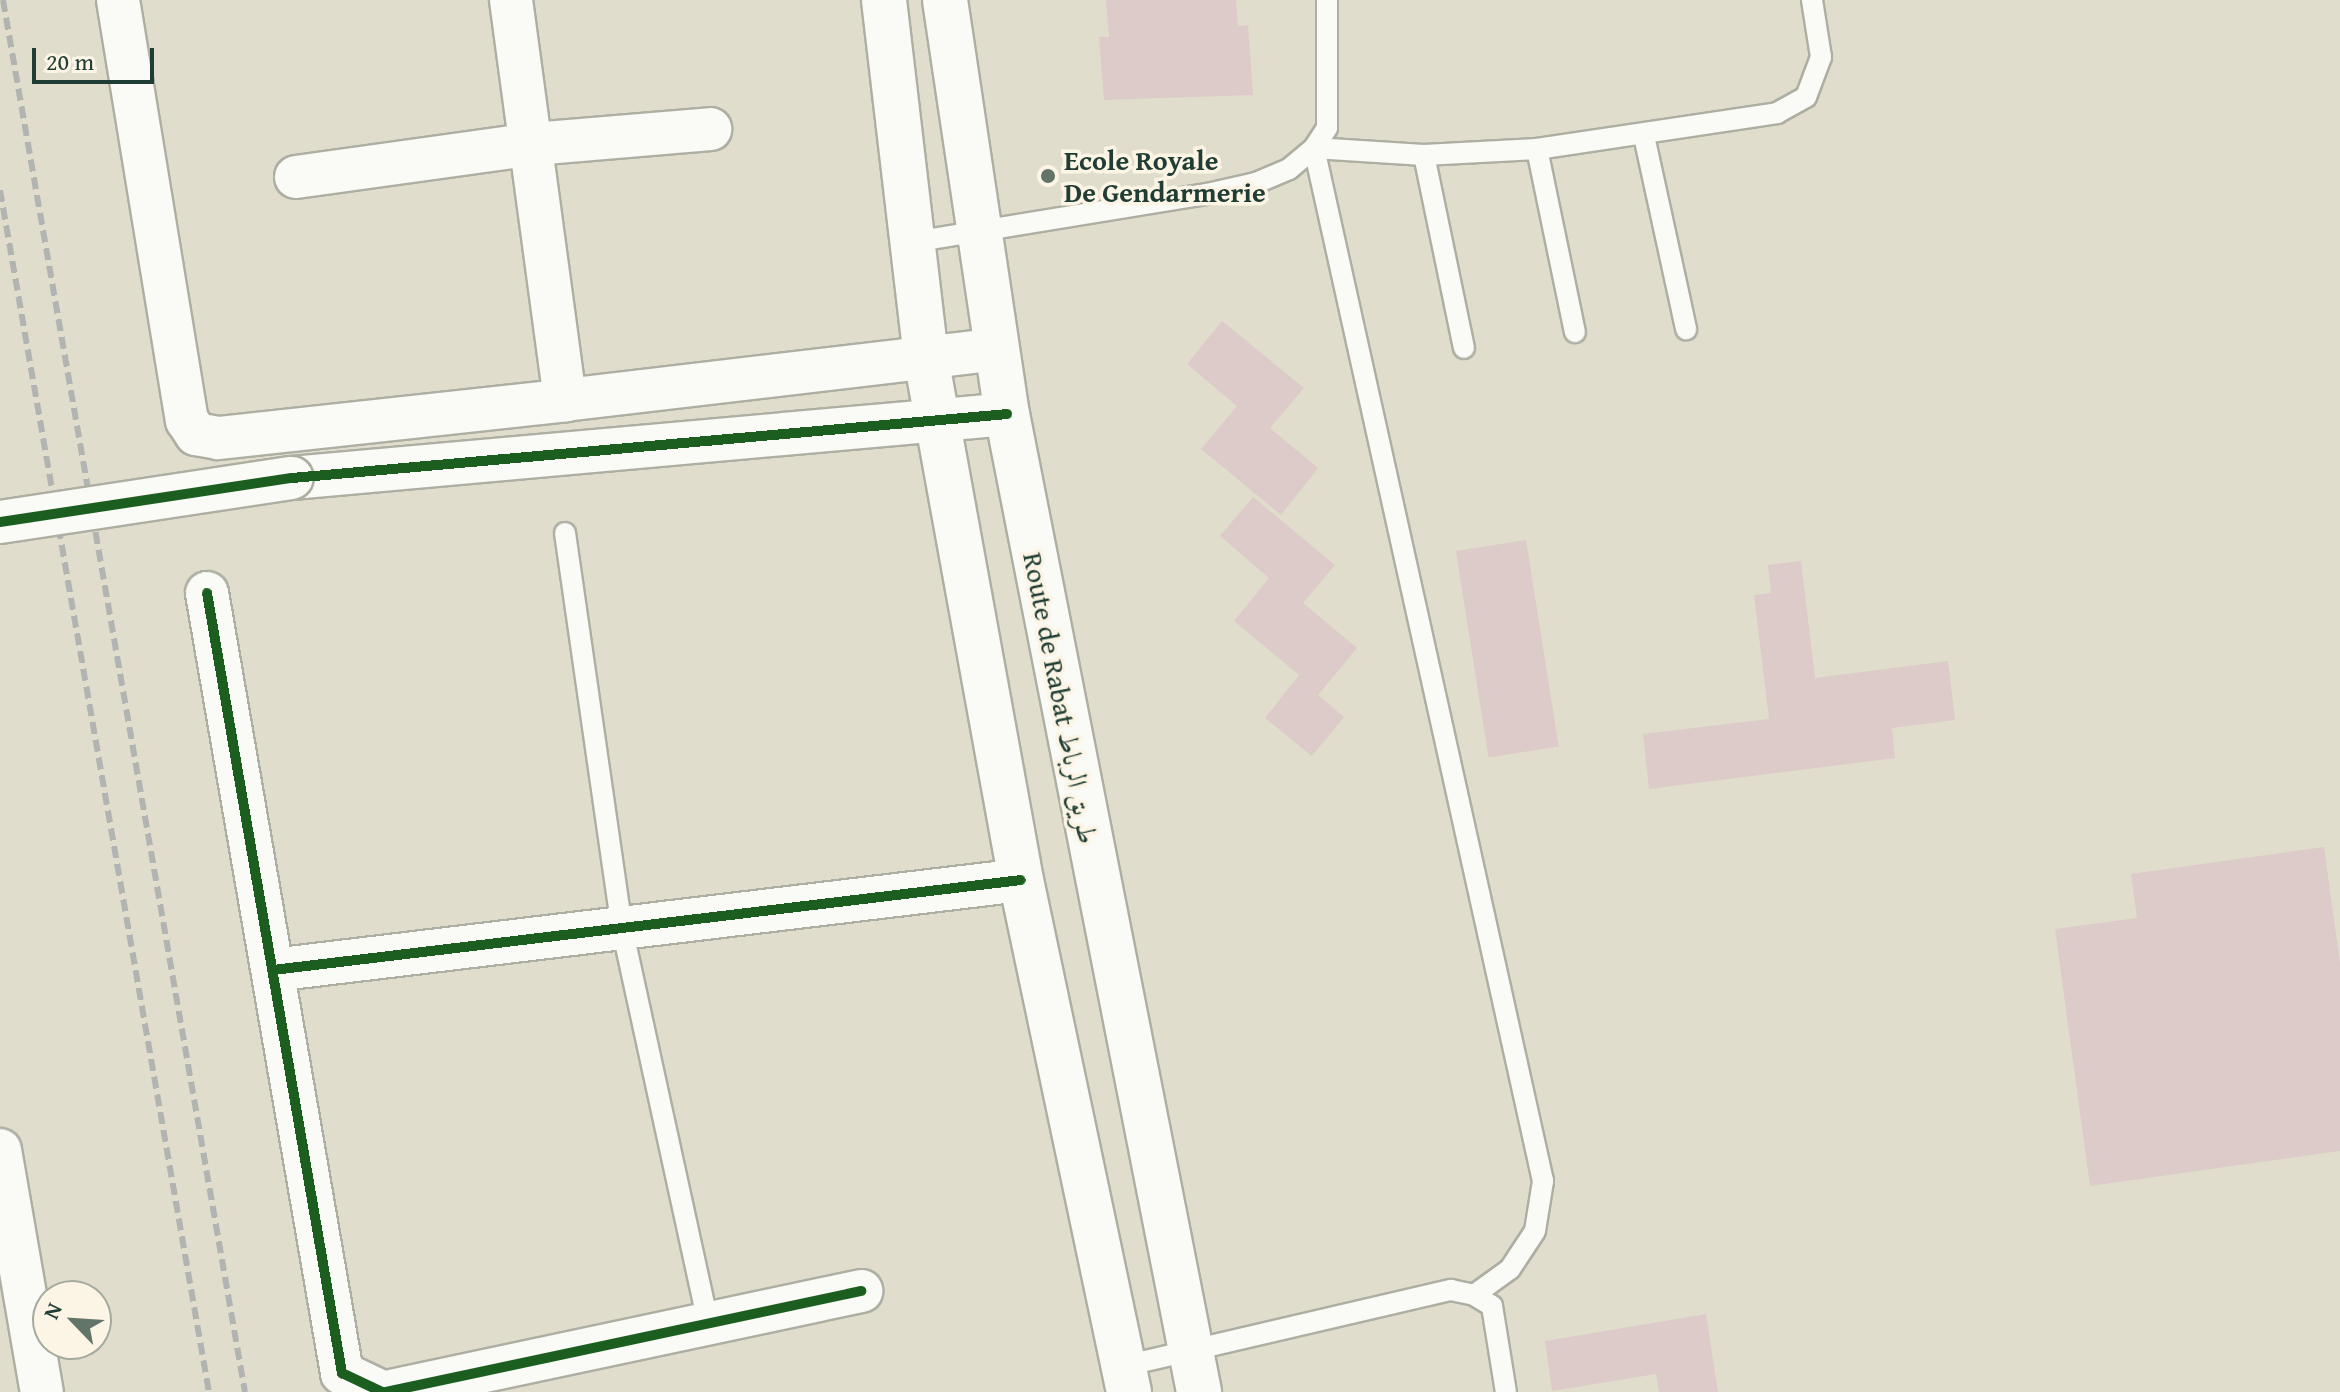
<!DOCTYPE html>
<meta charset="utf-8">
<style>
body{margin:0}
#map{position:relative;width:2340px;height:1392px;overflow:hidden;background:#e1ddcc;font-family:"Gentium Book Plus",Amiri,serif}
div>[style]{position:absolute}
.building>*{inset:0;background:#dccbc8;transform-origin:0 0}
.roads{filter:drop-shadow(2px 0 #aeafa3) drop-shadow(-2px 0 #aeafa3) drop-shadow(0 2px #aeafa3) drop-shadow(0 -2px #aeafa3)}
.lane>*{height:20px;margin:-10px;padding:0 10px;transform-origin:10px;border-radius:10px;background:#fafaf7}
.street>*{height:42px;margin:-21px;padding:0 21px;transform-origin:21px;border-radius:21px;background:#fafaf7}
.primary>*{height:44px;margin:-22px;padding:0 22px;transform-origin:22px;border-radius:22px;background:#fafaf7}
.rail>*{height:6px;margin-top:-3px;transform-origin:0;background:repeating-linear-gradient(90deg,#b1b4b1 0 12px,transparent 0 18px)}
.bridges{filter:drop-shadow(2px 0 #aeafa3) drop-shadow(-2px 0 #aeafa3) drop-shadow(0 2px #aeafa3) drop-shadow(0 -2px #aeafa3)}
.street-bridge>*{height:42px;margin:-21px;padding:0 21px;transform-origin:21px;border-radius:21px;background:#fafaf7}
.cycleway>*{height:10px;margin:-5px;padding:0 5px;transform-origin:5px;border-radius:5px;background:#1b5e20}
.dots>*{width:22px;height:22px;translate:-50% -50%;box-sizing:border-box;border:4px solid #fcf5e5;border-radius:50%}
span{translate:-50% -50%;white-space:nowrap;text-align:center;line-height:1.15;-webkit-text-stroke:7px #fcf5e5;paint-order:stroke}
.poi-label{font-size:28px;color:#1f3d34;font-weight:700}
.left{translate:0 -50%;text-align:left}
.street-label{font-size:28px;color:#1f3d34}
.north{position:absolute;left:32px;top:1280px;width:80px;height:80px;box-sizing:border-box;background:#fcf5e5;border:2px solid #a4ab9e;border-radius:50%;rotate:295deg;font-size:22px;font-weight:700;line-height:32px;text-align:center;color:#1f3d34}
.north::after{content:'';display:block;margin:auto;width:28px;height:36px;background:#637569;clip-path:polygon(50% 0,100% 100%,50% 72%,0 100%)}
.scale{position:absolute;left:32px;top:48px;width:122px;height:36px;box-sizing:border-box;border:4px solid #1f3d34;border-top:0;padding-left:10px;font-size:24px;line-height:28px;white-space:nowrap;color:#1f3d34;-webkit-text-stroke:6px #fcf5e5;paint-order:stroke}
</style>
<div id="map">
<div class="building">
<div style="clip-path:polygon(1106px 0,1236px 0,1238px 26px,1248px 25px,1253px 95px,1104px 100px,1099px 37px,1109px 37px)"></div>
<div style="clip-path:polygon(1222px 321px,1304px 388px,1270px 428px,1318px 468px,1281px 515px,1201px 449px,1237px 406px,1187px 364px)"></div>
<div style="clip-path:polygon(1253px 497px,1335px 565px,1303px 603px,1357px 648px,1318px 695px,1344px 717px,1312px 756px,1265px 718px,1299px 675px,1234px 621px,1269px 578px,1220px 536px)"></div>
<div style="left:1526px;top:540px;width:209px;height:71px;rotate:81deg"></div>
<div style="clip-path:polygon(1801px 561px,1815px 678px,1948px 661px,1955px 720px,1892px 728px,1895px 758px,1649px 789px,1643px 734px,1769px 719px,1754px 595px,1771px 593px,1768px 565px)"></div>
<div style="clip-path:polygon(2324px 847px,2340px 963px,2340px 1151px,2090px 1186px,2055px 929px,2137px 918px,2131px 874px)"></div>
<div style="clip-path:polygon(1706px 1314px,1718px 1392px,1659px 1392px,1656px 1374px,1552px 1391px,1545px 1341px)"></div>
</div>
<div class="roads">
<div class="lane">
<div style="left:1644px;top:136px;width:198px;rotate:77.7deg"></div>
<div style="left:1537px;top:149px;width:187px;rotate:78.3deg"></div>
<div style="left:1424px;top:155px;width:197px;rotate:78.3deg"></div>
<div style="left:913px;top:242px;width:298px;rotate:-9.3deg"></div>
<div style="left:1207px;top:194px;width:50px;rotate:-12.7deg"></div>
<div style="left:1256px;top:183px;width:36px;rotate:-23deg"></div>
<div style="left:1289px;top:169px;width:33px;rotate:-40deg"></div>
<div style="left:1314px;top:148px;width:24px;rotate:-57deg"></div>
<div style="left:1327px;top:128px;width:128px;rotate:-90deg"></div>
<div style="left:565px;top:533px;width:399px;rotate:81.8deg"></div>
<div style="left:622px;top:928px;width:405px;rotate:77.7deg"></div>
<div style="left:1474px;top:1295px;width:44px;rotate:-35.8deg"></div>
<div style="left:1510px;top:1269px;width:45px;rotate:-56.7deg"></div>
<div style="left:1535px;top:1231px;width:51px;rotate:-80.9deg"></div>
<div style="left:1543px;top:1181px;width:1058px;rotate:-102.5deg"></div>
<div style="left:1314px;top:148px;width:110px;rotate:3.6deg"></div>
<div style="left:1424px;top:155px;width:113px;rotate:-3deg"></div>
<div style="left:1537px;top:149px;width:243px;rotate:-8.5deg"></div>
<div style="left:1777px;top:113px;width:33px;rotate:-29deg"></div>
<div style="left:1806px;top:97px;width:43px;rotate:-69.4deg"></div>
<div style="left:1821px;top:57px;width:58px;rotate:-99deg"></div>
<div style="left:1124px;top:1366px;width:336px;rotate:-13.1deg"></div>
<div style="left:1451px;top:1290px;width:24px;rotate:12deg"></div>
<div style="left:1474px;top:1295px;width:21px;rotate:31deg"></div>
<div style="left:1492px;top:1306px;width:87px;rotate:80.8deg"></div>
</div>
<div class="street">
<div style="left:118px;top:0;width:426px;rotate:80.7deg"></div>
<div style="left:187px;top:420px;width:17px;rotate:57deg"></div>
<div style="left:196px;top:434px;width:22px;rotate:10deg"></div>
<div style="left:218px;top:438px;width:349px;rotate:-6.2deg"></div>
<div style="left:511px;top:0;width:404px;rotate:82.3deg"></div>
<div style="left:565px;top:400px;width:435px;rotate:-6.7deg"></div>
<div style="left:296px;top:177px;width:239px;rotate:-7.9deg"></div>
<div style="left:533px;top:144px;width:178px;rotate:-4.8deg"></div>
<div style="left:292px;top:478px;width:718px;rotate:-5.11deg"></div>
<div style="left:207px;top:593px;width:792px;rotate:80.18deg"></div>
<div style="left:342px;top:1373px;width:44px;rotate:25.4deg"></div>
<div style="left:273px;top:970px;width:753px;rotate:-6.86deg"></div>
<div style="left:0;top:1150px;width:246px;rotate:80.2deg"></div>
<div style="left:386px;top:1392px;width:486px;rotate:-12deg"></div>
</div>
<div class="primary">
<div style="left:884px;top:0;width:360px;rotate:83.3deg"></div>
<div style="left:926px;top:358px;width:531px;rotate:79.69deg"></div>
<div style="left:1021px;top:880px;width:523px;rotate:78.09deg"></div>
<div style="left:945px;top:0;width:419px;rotate:81.5deg"></div>
<div style="left:1007px;top:414px;width:997px;rotate:78.89deg"></div>
</div>
</div>
<div class="rail">
<div style="left:3px;top:0;width:1413px;rotate:80.14deg"></div>
<div style="left:0;top:190px;width:1220px;rotate:80.14deg"></div>
</div>
<div class="bridges">
<div class="street-bridge">
<div style="left:0;top:522px;width:295px;rotate:-8.6deg"></div>
</div>
</div>
<div class="cycleway">
<div style="left:0;top:522px;width:295px;rotate:-8.6deg"></div>
<div style="left:292px;top:478px;width:718px;rotate:-5.11deg"></div>
<div style="left:207px;top:593px;width:792px;rotate:80.18deg"></div>
<div style="left:342px;top:1373px;width:44px;rotate:25.4deg"></div>
<div style="left:273px;top:970px;width:753px;rotate:-6.86deg"></div>
<div style="left:386px;top:1392px;width:486px;rotate:-12deg"></div>
</div>
<div class="dots">
<div style="left:1048px;top:176px;background:#637569"></div>
</div>
<div class="poi-label">
<span class="left" style="left:1064px;top:176px">Ecole Royale<br>De Gendarmerie</span>
</div>
<div class="street-label">
<span style="left:1061px;top:698px;rotate:79deg">Route de Rabat طريق الرباط</span>
</div>
<div class="north">N</div>
<div class="scale">20 m</div>
</div>
